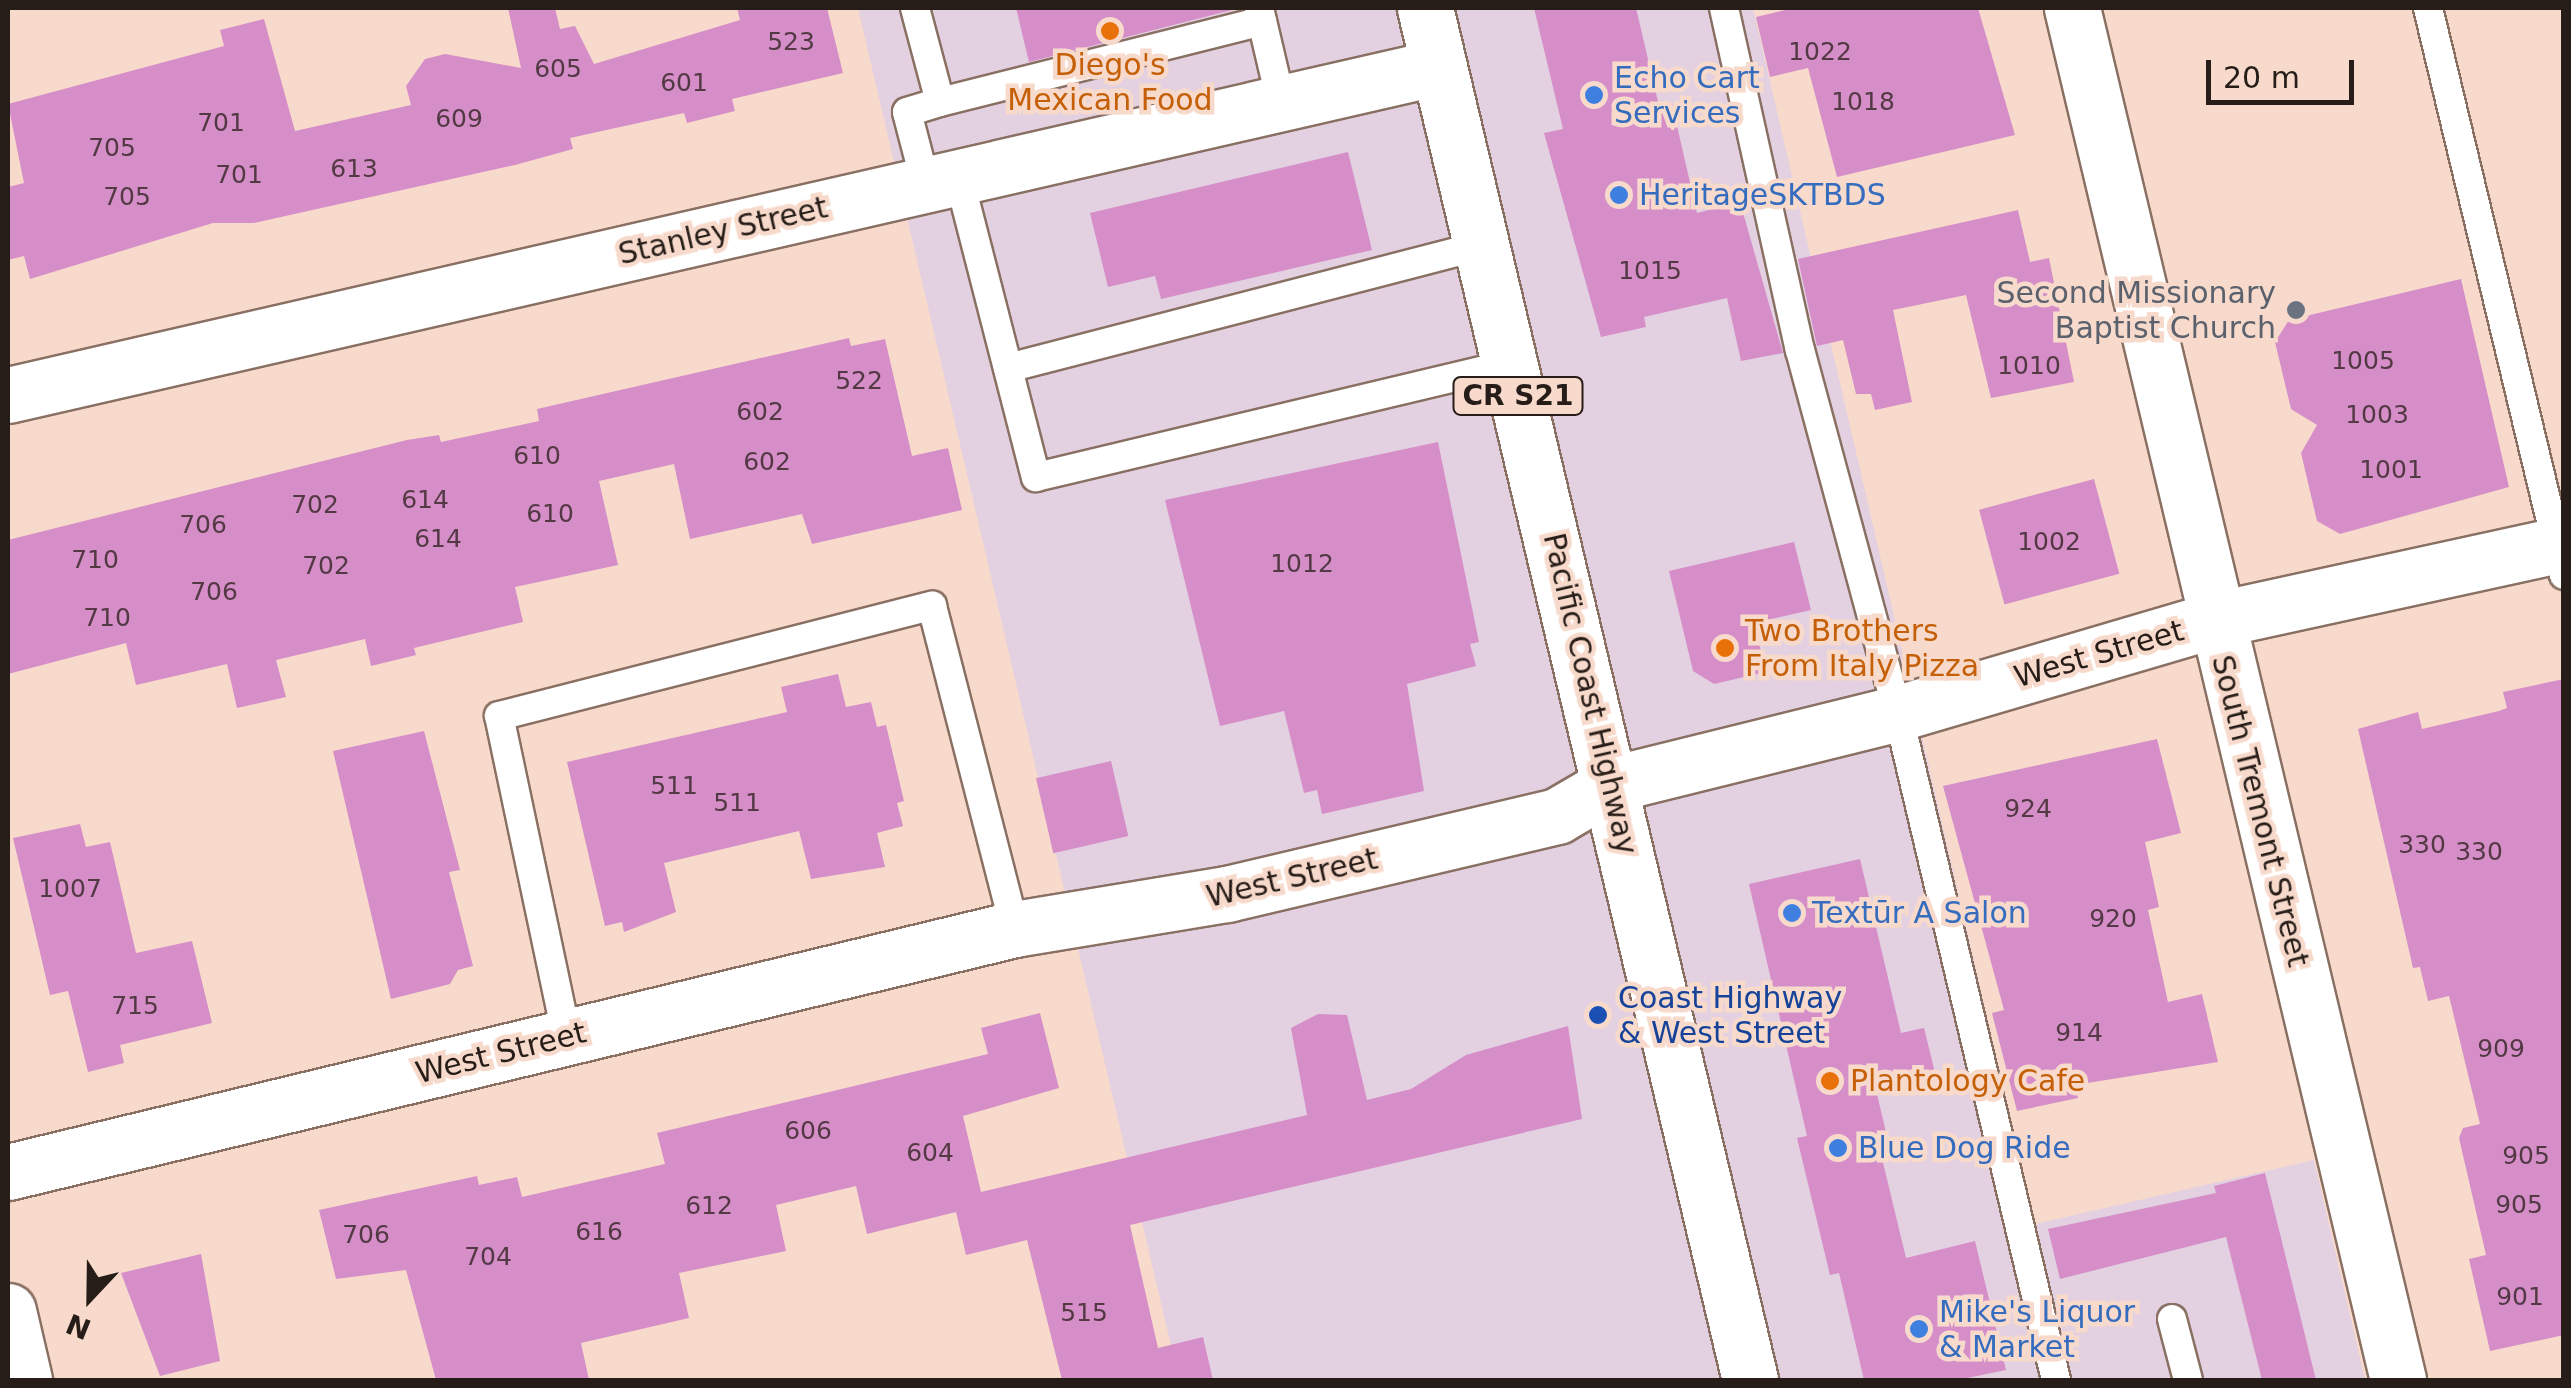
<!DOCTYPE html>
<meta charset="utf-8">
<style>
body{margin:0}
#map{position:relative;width:2571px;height:1388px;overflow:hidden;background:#f7dacb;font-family:"DejaVu Sans",sans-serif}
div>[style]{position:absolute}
.commercial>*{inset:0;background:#e3d0e0}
.building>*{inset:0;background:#d68ec9;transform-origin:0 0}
.roads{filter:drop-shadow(2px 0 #897063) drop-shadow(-2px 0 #897063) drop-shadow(0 2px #897063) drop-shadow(0 -2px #897063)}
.service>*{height:28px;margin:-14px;padding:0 14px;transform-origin:14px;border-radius:14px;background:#fff}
.minor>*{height:55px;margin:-27.5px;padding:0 27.5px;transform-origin:27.5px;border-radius:27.5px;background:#fff}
.tertiary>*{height:55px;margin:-27.5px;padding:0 27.5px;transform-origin:27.5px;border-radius:27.5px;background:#fff}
.primary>*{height:55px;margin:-27.5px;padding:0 27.5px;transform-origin:27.5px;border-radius:27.5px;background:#fff}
.dots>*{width:28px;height:28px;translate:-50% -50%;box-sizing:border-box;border:5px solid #f7dacb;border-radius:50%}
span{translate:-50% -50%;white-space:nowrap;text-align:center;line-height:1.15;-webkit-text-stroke:9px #f7dacb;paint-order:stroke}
.number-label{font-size:25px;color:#533944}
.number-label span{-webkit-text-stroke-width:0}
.shield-label span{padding:2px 8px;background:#f7dacb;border:2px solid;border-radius:8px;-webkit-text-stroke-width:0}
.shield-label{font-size:28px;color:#271d18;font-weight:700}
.food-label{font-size:30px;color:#c56008}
.left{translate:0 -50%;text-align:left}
.shop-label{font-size:30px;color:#366cbe}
.street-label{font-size:30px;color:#271d18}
.worship-label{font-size:30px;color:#5b616d}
.right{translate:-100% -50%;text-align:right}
.transit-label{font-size:30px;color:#164399}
.frame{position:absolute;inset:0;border:10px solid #271d18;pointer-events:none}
.north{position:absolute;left:40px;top:1248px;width:100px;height:100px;-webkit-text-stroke:8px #f7dacb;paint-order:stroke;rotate:202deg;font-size:28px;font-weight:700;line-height:40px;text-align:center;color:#271d18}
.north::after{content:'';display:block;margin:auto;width:35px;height:45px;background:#271d18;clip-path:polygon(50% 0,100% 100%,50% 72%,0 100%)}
.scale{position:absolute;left:2206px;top:60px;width:148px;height:45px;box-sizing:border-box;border:5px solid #271d18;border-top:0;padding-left:12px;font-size:30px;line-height:35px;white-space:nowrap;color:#271d18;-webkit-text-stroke:8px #f7dacb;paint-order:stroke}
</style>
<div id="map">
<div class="commercial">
<div style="clip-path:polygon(858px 8px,1753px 8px,2035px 1224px,2314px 1160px,2365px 1380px,1179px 1380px)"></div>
</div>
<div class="building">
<div style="clip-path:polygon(508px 8px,555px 8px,560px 29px,575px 26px,594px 64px,740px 20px,737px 8px,827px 8px,843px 73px,732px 99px,735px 111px,687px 123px,684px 113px,570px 138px,573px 149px,515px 165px,254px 223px,213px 223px,30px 279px,24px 256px,8px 260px,8px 187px,24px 183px,8px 104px,224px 46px,220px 30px,264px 19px,295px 131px,411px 105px,406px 86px,425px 59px,445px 54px,521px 68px)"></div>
<div style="clip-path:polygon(1016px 8px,1232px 8px,1232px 10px,1029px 62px)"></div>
<div style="clip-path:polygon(1534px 8px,1636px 8px,1659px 106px,1672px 104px,1697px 213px,1740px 202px,1783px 353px,1741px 361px,1727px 298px,1644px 317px,1646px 327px,1601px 337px,1544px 133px,1563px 129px)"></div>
<div style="clip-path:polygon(1793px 8px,1978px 8px,2015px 135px,1837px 177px,1808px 68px,1770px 77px,1756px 17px)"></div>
<div style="clip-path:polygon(1348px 152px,1372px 250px,1161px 299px,1155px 276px,1108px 287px,1090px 213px)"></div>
<div style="clip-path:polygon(2018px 210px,2030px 262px,2049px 258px,2074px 382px,1991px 398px,1966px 295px,1893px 310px,1912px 402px,1875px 410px,1871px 394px,1856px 394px,1843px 340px,1817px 346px,1798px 259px)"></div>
<div style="clip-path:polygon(2461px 279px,2509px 487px,2340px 534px,2317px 521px,2301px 453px,2317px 425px,2291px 409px,2275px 342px,2289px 320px)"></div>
<div style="clip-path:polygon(849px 338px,851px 346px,885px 339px,912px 456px,948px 448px,962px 510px,812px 544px,802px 514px,690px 539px,674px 464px,599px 481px,618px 565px,515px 587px,523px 622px,414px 648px,416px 655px,371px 666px,365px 639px,276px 660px,286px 697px,237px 708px,227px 664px,136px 685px,126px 643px,8px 674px,8px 540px,407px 440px,439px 435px,441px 442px,539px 421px,537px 409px)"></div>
<div style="clip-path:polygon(1438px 442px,1479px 642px,1470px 644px,1476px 666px,1407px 684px,1424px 791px,1322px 814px,1317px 790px,1304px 793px,1284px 711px,1220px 726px,1165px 500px)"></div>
<div style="left:2094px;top:479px;width:98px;height:119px;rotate:75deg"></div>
<div style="clip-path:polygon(1794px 542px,1811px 610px,1754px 623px,1766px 672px,1714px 684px,1693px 671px,1669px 571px)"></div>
<div style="clip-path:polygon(838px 674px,846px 707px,871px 702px,877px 727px,886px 725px,904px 801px,897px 803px,903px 826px,877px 833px,885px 867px,811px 879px,799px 831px,664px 863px,676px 912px,624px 932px,622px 922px,605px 926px,567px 762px,787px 712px,781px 687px)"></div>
<div style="clip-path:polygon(2564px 679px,2564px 1335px,2490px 1351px,2469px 1259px,2486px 1255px,2459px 1138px,2463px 1128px,2480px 1124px,2449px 996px,2428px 1001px,2420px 967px,2413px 968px,2358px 729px,2418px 712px,2422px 729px,2499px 711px,2507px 708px,2503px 692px)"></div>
<div style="clip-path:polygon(424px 731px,460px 870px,449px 872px,473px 966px,458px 970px,450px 984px,391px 999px,333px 751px)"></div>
<div style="clip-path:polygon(2157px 739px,2181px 833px,2145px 842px,2159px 907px,2148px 910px,2168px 1002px,2202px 994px,2218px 1062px,2075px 1085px,2078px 1098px,2017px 1111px,1992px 1013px,2004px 1010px,1943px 786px)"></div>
<div style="left:1111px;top:761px;width:77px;height:77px;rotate:77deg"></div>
<div style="clip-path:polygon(80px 824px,86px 847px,110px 842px,136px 953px,192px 941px,212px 1023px,120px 1045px,124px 1063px,88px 1072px,68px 991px,50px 995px,13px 838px)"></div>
<div style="clip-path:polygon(1860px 859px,1901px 1033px,1924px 1028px,1937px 1081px,1877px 1094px,1889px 1145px,1879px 1146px,1906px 1258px,1975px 1241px,2006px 1370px,1958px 1380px,1864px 1380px,1839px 1273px,1830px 1275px,1797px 1138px,1807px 1136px,1749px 884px)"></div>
<div style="clip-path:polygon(1040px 1013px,1059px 1088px,963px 1116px,981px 1192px,1307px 1115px,1291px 1028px,1318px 1014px,1347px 1015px,1367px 1100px,1411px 1089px,1466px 1055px,1568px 1026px,1582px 1119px,1130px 1225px,1158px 1348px,1203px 1337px,1213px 1380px,1062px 1380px,1027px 1240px,966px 1255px,956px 1212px,867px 1234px,856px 1186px,776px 1205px,786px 1251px,679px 1273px,689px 1318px,581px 1343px,589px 1380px,436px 1380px,406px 1270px,336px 1279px,319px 1210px,477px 1176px,479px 1185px,517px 1177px,522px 1197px,665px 1164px,657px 1133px,988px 1054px,981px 1028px)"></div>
<div style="clip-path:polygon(2265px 1173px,2316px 1380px,2262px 1380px,2226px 1237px,2060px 1279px,2048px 1229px,2216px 1193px,2214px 1186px)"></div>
<div style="clip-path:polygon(201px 1254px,220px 1361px,160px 1376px,121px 1273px)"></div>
</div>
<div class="roads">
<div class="service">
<div style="left:915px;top:8px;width:97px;rotate:75.1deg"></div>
<div style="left:940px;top:102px;width:332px;rotate:-14.1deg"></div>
<div style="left:1259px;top:8px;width:97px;rotate:76.8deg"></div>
<div style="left:1724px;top:8px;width:350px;rotate:77.5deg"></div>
<div style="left:1800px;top:350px;width:376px;rotate:74.9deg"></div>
<div style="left:1898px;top:713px;width:685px;rotate:76.67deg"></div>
<div style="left:2428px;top:8px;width:583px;rotate:76.51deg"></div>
<div style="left:959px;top:178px;width:309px;rotate:75.6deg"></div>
<div style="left:1036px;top:477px;width:488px;rotate:-13.4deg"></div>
<div style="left:926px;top:185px;width:75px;rotate:-104.6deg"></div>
<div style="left:907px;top:112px;width:34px;rotate:-17deg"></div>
<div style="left:1008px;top:368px;width:491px;rotate:-14.5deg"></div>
<div style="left:567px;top:1038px;width:329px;rotate:-101.9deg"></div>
<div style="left:499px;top:716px;width:447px;rotate:-14.3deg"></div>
<div style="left:932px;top:606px;width:333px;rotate:75.6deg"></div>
<div style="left:2172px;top:1319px;width:63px;rotate:75.3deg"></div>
</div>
<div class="minor">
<div style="left:2072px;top:8px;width:1410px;rotate:76.63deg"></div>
<div style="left:8px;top:395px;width:1468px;rotate:-12.91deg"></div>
<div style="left:8px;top:1172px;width:1036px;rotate:-13.57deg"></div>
<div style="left:1015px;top:929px;width:215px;rotate:-9.4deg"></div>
<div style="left:1227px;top:894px;width:339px;rotate:-13.3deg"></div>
<div style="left:1557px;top:816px;width:64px;rotate:-30.2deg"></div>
<div style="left:1612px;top:784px;width:295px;rotate:-13.9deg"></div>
<div style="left:1898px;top:713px;width:329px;rotate:-16.4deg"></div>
<div style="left:2214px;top:620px;width:358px;rotate:-12.3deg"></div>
</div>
<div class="tertiary">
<div style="left:8px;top:1311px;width:71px;rotate:76.9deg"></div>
</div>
<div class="primary">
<div style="left:1425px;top:8px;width:1410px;rotate:76.67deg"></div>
</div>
</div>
<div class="dots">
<div style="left:1110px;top:31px;background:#e8710a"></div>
<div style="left:1594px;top:95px;background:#3f7fe0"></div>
<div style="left:1619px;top:195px;background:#3f7fe0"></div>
<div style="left:2296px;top:310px;background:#6b7280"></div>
<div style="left:1725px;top:648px;background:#e8710a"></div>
<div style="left:1792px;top:913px;background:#3f7fe0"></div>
<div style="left:1598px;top:1015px;background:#1a4fb4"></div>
<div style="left:1830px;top:1081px;background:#e8710a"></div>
<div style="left:1838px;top:1148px;background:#3f7fe0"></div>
<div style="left:1919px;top:1329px;background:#3f7fe0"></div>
</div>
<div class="number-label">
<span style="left:791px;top:42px">523</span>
<span style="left:1820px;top:52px">1022</span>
<span style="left:558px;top:69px">605</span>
<span style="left:684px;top:83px">601</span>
<span style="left:1863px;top:102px">1018</span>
<span style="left:459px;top:119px">609</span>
<span style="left:221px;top:123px">701</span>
<span style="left:112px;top:148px">705</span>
<span style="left:354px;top:169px">613</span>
<span style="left:239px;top:175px">701</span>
<span style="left:127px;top:197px">705</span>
<span style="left:1650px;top:271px">1015</span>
<span style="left:2363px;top:361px">1005</span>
<span style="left:2029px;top:366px">1010</span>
<span style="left:859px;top:381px">522</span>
<span style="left:760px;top:412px">602</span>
<span style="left:2377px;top:415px">1003</span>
<span style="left:537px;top:456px">610</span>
<span style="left:767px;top:462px">602</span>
<span style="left:2391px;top:470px">1001</span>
<span style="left:425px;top:500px">614</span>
<span style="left:315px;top:505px">702</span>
<span style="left:550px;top:514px">610</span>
<span style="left:203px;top:525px">706</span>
<span style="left:438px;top:539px">614</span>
<span style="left:2049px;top:542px">1002</span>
<span style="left:95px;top:560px">710</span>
<span style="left:1302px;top:564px">1012</span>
<span style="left:326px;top:566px">702</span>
<span style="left:214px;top:592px">706</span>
<span style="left:107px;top:618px">710</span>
<span style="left:674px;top:786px">511</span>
<span style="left:737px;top:803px">511</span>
<span style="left:2028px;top:809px">924</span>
<span style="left:2422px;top:845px">330</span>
<span style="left:2479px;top:852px">330</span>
<span style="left:70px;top:889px">1007</span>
<span style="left:2113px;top:919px">920</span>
<span style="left:135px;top:1006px">715</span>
<span style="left:2079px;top:1033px">914</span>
<span style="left:2501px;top:1049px">909</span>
<span style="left:808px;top:1131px">606</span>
<span style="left:930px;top:1153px">604</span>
<span style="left:2526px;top:1156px">905</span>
<span style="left:2519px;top:1205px">905</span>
<span style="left:709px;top:1206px">612</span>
<span style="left:599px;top:1232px">616</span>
<span style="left:366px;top:1235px">706</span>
<span style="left:488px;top:1257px">704</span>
<span style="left:2520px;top:1297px">901</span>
<span style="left:1084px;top:1313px">515</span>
</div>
<div class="shield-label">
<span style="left:1518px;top:396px">CR S21</span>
</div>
<div class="food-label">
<span style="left:1110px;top:82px">Diego's<br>Mexican Food</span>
<span class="left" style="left:1745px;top:648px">Two Brothers<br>From Italy Pizza</span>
<span class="left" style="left:1850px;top:1081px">Plantology Cafe</span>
</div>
<div class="shop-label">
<span class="left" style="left:1614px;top:95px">Echo Cart<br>Services</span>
<span class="left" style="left:1639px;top:195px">HeritageSKTBDS</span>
<span class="left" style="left:1812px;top:913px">Textūr A Salon</span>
<span class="left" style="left:1858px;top:1148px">Blue Dog Ride</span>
<span class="left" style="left:1939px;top:1329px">Mike's Liquor<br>&amp; Market</span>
</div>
<div class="street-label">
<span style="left:723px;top:231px;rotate:-13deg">Stanley Street</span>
<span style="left:2099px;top:654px;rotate:-16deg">West Street</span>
<span style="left:1590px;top:694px;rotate:77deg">Pacific Coast Highway</span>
<span style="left:2260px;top:811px;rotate:76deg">South Tremont Street</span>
<span style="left:1292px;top:878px;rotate:-13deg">West Street</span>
<span style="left:501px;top:1053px;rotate:-14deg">West Street</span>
</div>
<div class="worship-label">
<span class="right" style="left:2276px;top:310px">Second Missionary<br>Baptist Church</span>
</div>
<div class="transit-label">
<span class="left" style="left:1618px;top:1015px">Coast Highway<br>&amp; West Street</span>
</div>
<div class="frame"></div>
<div class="north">N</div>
<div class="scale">20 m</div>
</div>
